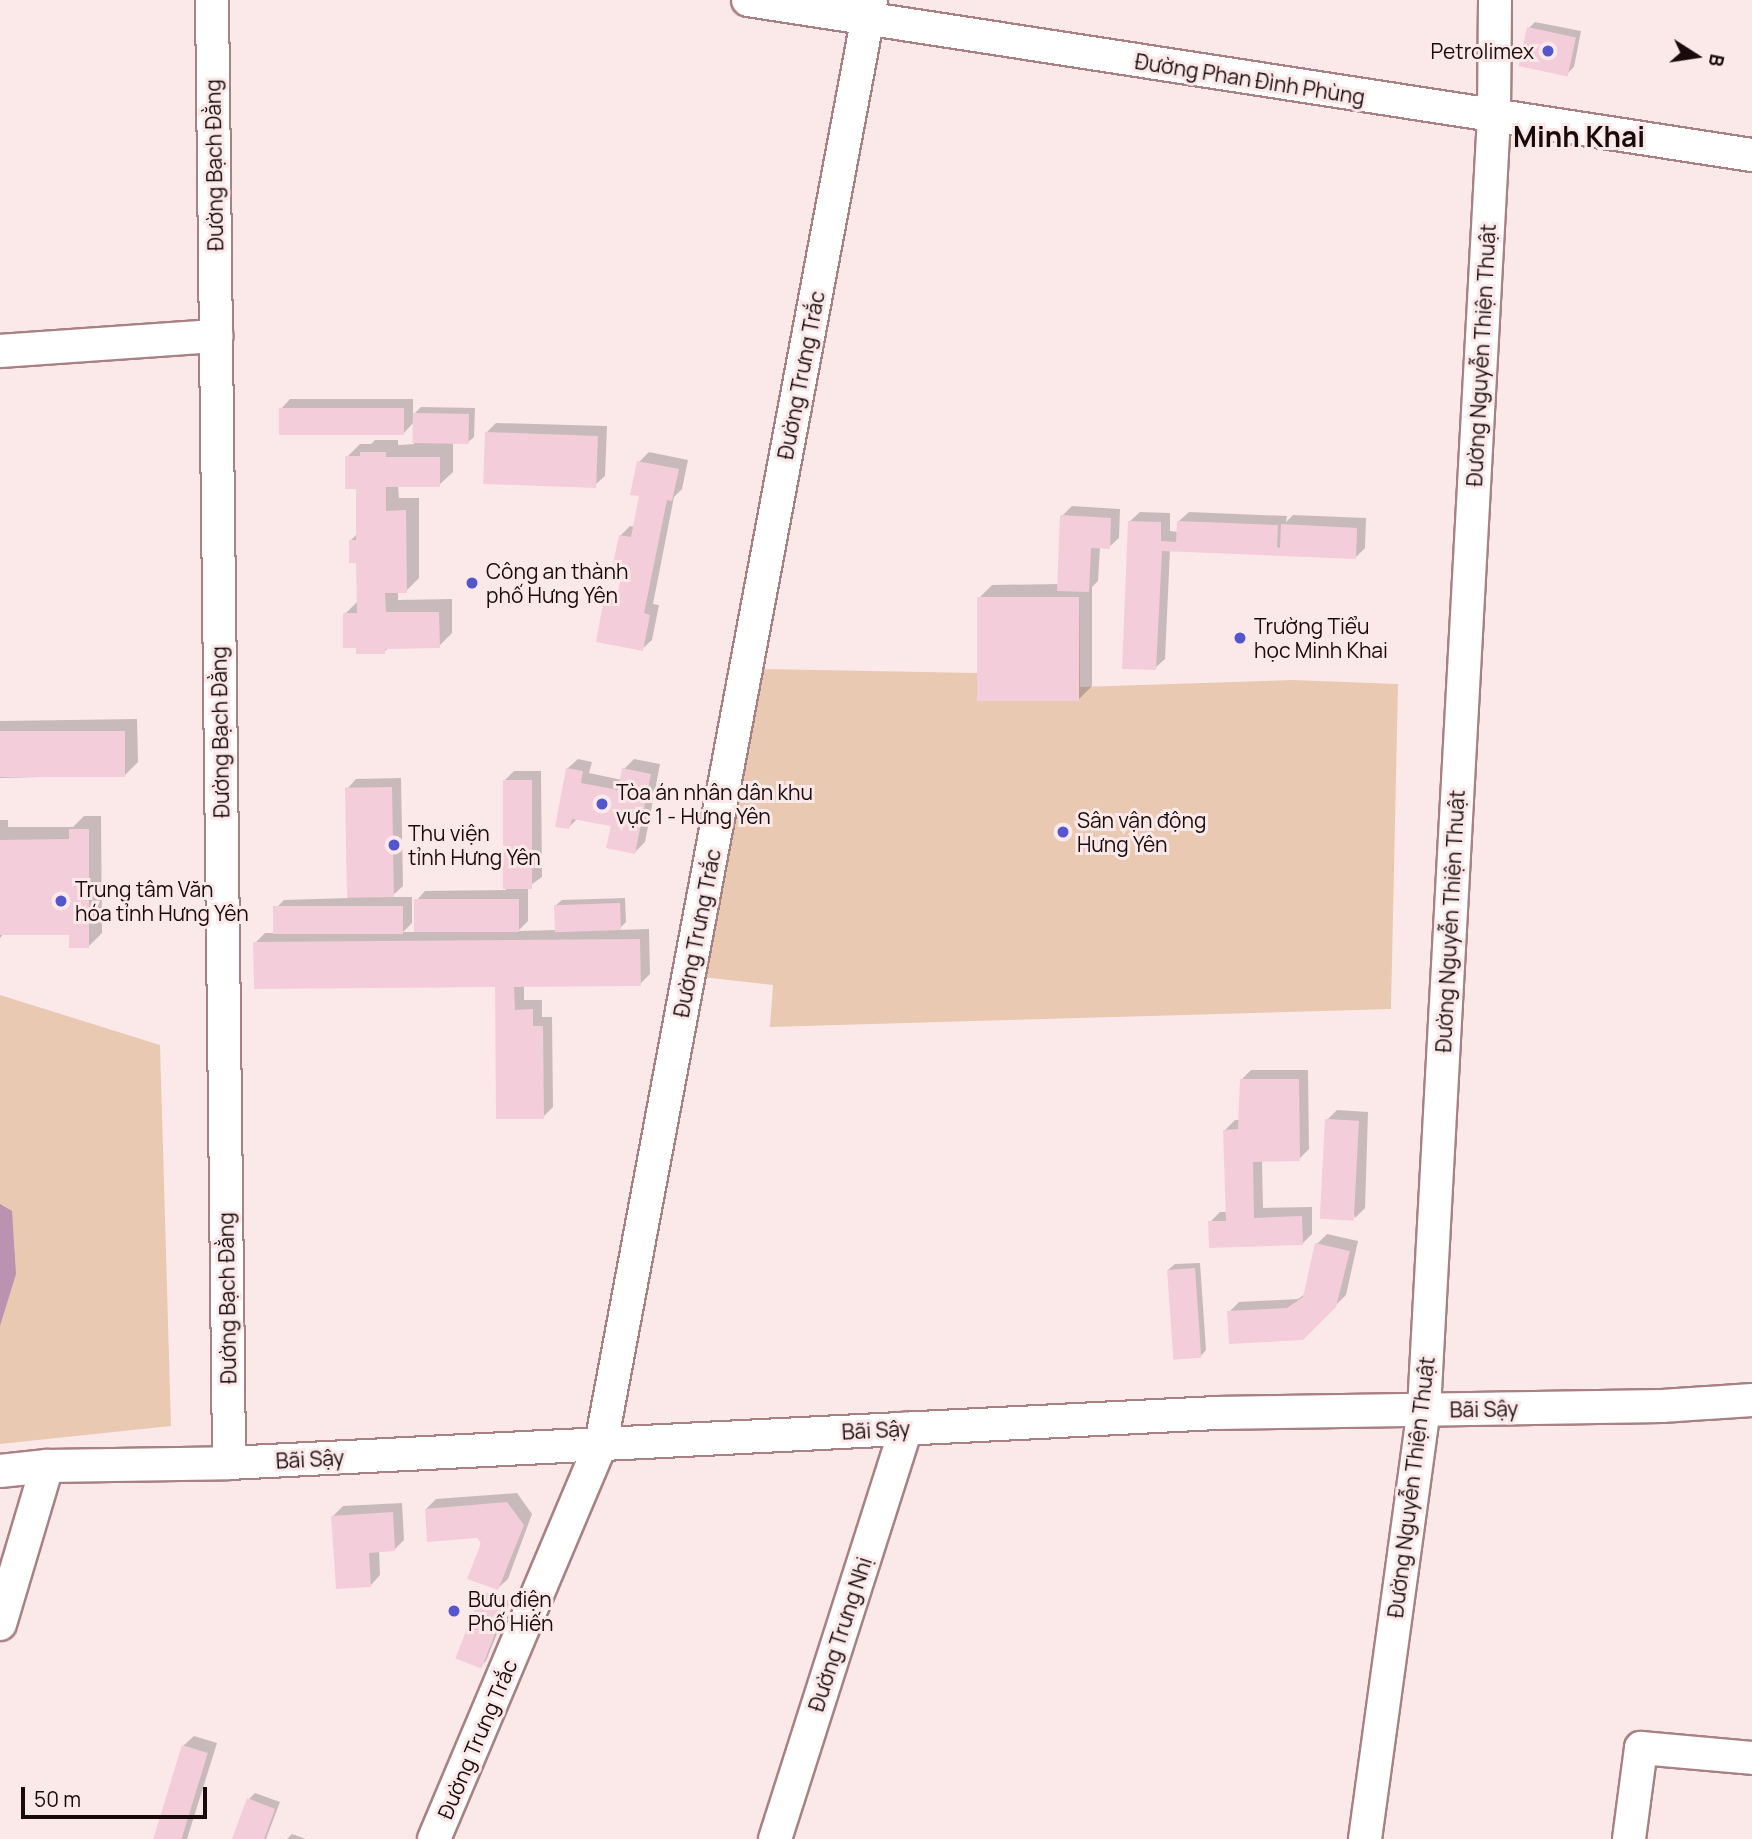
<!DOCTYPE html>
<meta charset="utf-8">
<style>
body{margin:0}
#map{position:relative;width:1752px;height:1839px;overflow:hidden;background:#fbe9ea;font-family:Manrope,sans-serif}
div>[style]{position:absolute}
.green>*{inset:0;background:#eac9b3}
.water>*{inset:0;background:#b993af}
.shadow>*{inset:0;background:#0003}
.building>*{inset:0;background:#f4cdda;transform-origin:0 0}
.roads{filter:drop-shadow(2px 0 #a78183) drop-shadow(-2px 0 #a78183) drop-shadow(0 2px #a78183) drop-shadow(0 -2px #a78183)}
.minor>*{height:32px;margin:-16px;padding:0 16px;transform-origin:16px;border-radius:16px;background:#fff}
.dots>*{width:19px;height:19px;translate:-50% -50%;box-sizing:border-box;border:4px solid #fbe9ea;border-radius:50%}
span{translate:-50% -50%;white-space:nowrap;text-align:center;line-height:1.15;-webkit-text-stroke:6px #fbe9ea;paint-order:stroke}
.poi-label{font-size:21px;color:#190b0c}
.right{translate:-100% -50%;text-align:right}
.left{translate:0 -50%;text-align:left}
.street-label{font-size:21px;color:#190b0c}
.district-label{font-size:28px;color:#190b0c;font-weight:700}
.north{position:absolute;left:1661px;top:21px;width:70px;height:70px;-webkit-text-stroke:5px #fbe9ea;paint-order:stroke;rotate:102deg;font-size:19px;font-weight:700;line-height:28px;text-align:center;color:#190b0c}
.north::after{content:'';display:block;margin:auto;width:24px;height:32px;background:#190b0c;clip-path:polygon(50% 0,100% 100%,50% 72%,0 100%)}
.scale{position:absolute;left:21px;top:1787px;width:186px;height:32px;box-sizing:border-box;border:4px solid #190b0c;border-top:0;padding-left:9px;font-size:21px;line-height:24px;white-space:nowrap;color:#190b0c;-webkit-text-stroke:5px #fbe9ea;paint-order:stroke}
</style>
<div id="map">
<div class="green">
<div style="clip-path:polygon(977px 597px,1079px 597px,1080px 687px,1292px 680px,1398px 684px,1391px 1009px,770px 1027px,773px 985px,702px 977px,763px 669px,977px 673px)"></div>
<div style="clip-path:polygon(0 995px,160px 1045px,171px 1426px,0 1444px)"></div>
</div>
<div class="water">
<div style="clip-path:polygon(0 1204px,12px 1211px,16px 1274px,0 1326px)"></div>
</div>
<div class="shadow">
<div style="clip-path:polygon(1535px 22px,1581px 31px,1574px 67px,1568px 73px,1529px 28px)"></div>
<div style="clip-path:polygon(290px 399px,413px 399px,413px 415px,421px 407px,475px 408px,474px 437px,467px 443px,453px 442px,453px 472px,439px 485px,398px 485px,399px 498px,419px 498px,419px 578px,406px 591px,398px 591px,398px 600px,452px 599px,452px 633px,439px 646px,389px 647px,384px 652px,345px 614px,358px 601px,358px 561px,350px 541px,358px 533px,357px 487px,347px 457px,360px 444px,371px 444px,375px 440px,398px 440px,398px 445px,414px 444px,414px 422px,403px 434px,281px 409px)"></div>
<div style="clip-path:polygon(496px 423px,607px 426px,605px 476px,595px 485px,486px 433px)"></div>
<div style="clip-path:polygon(649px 452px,688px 460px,682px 489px,674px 497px,653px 604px,659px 605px,652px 640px,642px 649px,605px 605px,615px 595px,619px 596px,625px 565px,621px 535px,630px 526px,635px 527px,641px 495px,639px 462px)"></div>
<div style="clip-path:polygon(1072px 506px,1120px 509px,1119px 538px,1109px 547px,1100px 547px,1098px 581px,1092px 587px,1092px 686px,1079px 699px,979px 598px,992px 585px,1059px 584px,1062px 516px)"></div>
<div style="clip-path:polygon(1140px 512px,1170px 513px,1170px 531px,1179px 532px,1179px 521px,1189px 512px,1287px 516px,1286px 522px,1293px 515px,1366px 518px,1365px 548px,1355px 558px,1170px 550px,1165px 659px,1155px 668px,1130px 521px)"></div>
<div style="clip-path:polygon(137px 719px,138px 762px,125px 775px,0 778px,0 721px)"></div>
<div style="clip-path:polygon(578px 759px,592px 762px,589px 773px,622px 780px,624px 769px,634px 759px,660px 764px,645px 842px,635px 852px,613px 825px,578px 818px,569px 827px,568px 768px)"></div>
<div style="clip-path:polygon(514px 771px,541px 771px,542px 877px,528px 887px,528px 921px,518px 931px,556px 930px,555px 906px,562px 900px,625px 898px,626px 922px,618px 930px,649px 929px,650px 974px,640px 984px,524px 985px,524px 1000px,542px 1000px,542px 1017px,552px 1017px,553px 1107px,543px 1117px,497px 985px,255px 943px,265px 933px,275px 933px,274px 910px,284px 900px,348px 898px,347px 789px,356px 779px,401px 778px,403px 886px,391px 897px,412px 897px,412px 923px,403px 932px,416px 932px,416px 901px,425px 891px,506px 890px,504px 781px)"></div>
<div style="clip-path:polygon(84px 816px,101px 816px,102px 933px,89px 946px,70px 933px,4px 933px,0 938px,0 820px,8px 820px,8px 827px,73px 827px)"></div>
<div style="clip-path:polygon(1251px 1070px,1308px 1070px,1309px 1149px,1299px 1159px,1262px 1160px,1263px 1208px,1312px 1207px,1312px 1234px,1302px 1244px,1210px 1222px,1220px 1212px,1227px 1212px,1225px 1130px,1235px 1120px,1240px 1120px,1241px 1080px)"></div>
<div style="clip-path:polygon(1337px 1110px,1368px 1112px,1365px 1208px,1355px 1218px,1327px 1120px)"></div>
<div style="clip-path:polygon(1327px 1234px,1358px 1241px,1346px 1295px,1302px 1338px,1229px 1312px,1239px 1302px,1298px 1299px,1305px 1294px,1317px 1244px)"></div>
<div style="clip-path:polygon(1200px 1263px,1206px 1350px,1200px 1357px,1168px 1270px,1175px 1264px)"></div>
<div style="clip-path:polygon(517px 1493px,532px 1514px,508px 1579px,498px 1588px,478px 1536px,426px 1509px,436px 1499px)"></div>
<div style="clip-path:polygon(402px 1503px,404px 1540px,395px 1549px,379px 1550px,380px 1575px,371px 1585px,333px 1516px,343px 1506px)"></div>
<div style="clip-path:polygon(487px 1592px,510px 1601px,486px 1661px,480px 1667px,481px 1598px)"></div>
<div style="clip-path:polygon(194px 1736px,217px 1743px,187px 1839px,154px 1839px,184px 1745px)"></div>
<div style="clip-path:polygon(255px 1793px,280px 1802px,266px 1839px,234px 1839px,249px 1799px)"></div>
<div style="clip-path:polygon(292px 1834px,306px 1839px,287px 1839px)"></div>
</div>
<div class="building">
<div style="left:1527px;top:27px;width:50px;height:40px;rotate:12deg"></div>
<div style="left:279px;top:408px;width:125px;height:27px"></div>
<div style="left:413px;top:413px;width:56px;height:30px;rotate:1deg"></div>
<div style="left:485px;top:432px;width:113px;height:52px;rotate:2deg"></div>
<div style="clip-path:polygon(360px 452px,386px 452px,386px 457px,440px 457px,440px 487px,386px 487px,386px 511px,406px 510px,407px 593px,385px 593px,386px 612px,439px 612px,440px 648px,385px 649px,385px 654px,356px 654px,356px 648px,343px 648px,343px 613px,357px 613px,356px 563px,349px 563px,349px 540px,356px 540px,356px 489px,345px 489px,345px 456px,360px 456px)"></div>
<div style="clip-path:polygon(637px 461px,679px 469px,672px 501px,667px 500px,644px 613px,650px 615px,643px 651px,596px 642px,603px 604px,615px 606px,623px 566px,613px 564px,619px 535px,631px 537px,639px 496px,630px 495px)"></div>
<div style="clip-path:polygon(1060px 515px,1111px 518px,1110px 549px,1091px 548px,1089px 592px,1057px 591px)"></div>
<div style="clip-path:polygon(1128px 521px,1161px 522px,1161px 541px,1176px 542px,1177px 521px,1278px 525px,1277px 547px,1280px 548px,1281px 524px,1357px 528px,1356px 559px,1162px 551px,1156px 670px,1122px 669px)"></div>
<div style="left:977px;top:597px;width:102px;height:104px"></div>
<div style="left:125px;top:731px;width:46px;height:125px;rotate:90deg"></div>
<div style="clip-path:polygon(566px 768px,583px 771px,581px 783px,618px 790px,622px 768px,651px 774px,635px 854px,606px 848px,611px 826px,572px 819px,569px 829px,555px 827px)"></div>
<div style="left:503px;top:780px;width:29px;height:109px"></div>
<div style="left:392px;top:787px;width:110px;height:47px;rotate:89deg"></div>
<div style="clip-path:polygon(69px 829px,89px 829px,89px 948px,69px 948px,69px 935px,0 935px,0 840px,69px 839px)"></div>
<div style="left:519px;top:899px;width:33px;height:105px;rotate:90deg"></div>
<div style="left:620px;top:903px;width:27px;height:66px;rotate:88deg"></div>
<div style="left:403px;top:906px;width:28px;height:130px;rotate:90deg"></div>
<div style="clip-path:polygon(640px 939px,641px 986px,514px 987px,515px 1010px,533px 1009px,533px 1026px,543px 1026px,544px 1119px,496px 1119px,495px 987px,254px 989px,253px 942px)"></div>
<div style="clip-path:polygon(1240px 1079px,1299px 1079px,1300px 1161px,1253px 1162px,1254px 1218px,1302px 1216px,1303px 1245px,1209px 1248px,1208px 1221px,1226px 1221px,1223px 1130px,1238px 1129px)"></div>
<div style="left:1325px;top:1119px;width:34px;height:100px;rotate:3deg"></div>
<div style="clip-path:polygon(1315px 1243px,1350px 1251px,1336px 1307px,1303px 1340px,1229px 1344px,1227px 1311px,1287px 1308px,1303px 1297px)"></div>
<div style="left:1195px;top:1268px;width:90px;height:28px;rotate:86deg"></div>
<div style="clip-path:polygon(507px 1502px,524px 1525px,498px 1590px,467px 1579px,481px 1543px,477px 1538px,427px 1542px,425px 1509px)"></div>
<div style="clip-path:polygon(393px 1512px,395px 1551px,369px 1553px,371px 1587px,336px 1589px,331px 1516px)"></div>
<div style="left:479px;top:1597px;width:28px;height:66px;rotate:21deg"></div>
<div style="left:182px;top:1745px;width:27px;height:98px;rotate:17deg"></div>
<div style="clip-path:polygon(247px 1798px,275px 1809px,264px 1839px,232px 1839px)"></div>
</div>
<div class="roads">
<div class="minor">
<div style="left:212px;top:0;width:1463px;rotate:89.33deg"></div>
<div style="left:748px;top:0;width:1016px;rotate:8.78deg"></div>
<div style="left:0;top:351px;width:217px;rotate:-4deg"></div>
<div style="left:0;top:1471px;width:47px;rotate:-6.1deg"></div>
<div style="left:47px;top:1466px;width:182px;rotate:-0.9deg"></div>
<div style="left:229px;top:1463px;width:987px;rotate:-2.9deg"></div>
<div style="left:1215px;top:1413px;width:447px;rotate:-0.9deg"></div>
<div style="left:1662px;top:1406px;width:90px;rotate:-3.8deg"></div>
<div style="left:0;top:1624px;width:165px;rotate:-73.4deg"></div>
<div style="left:434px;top:1839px;width:429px;rotate:-67.1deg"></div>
<div style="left:601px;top:1444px;width:1469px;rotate:-79.41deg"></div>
<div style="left:775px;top:1839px;width:431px;rotate:-72.3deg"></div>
<div style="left:1365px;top:1839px;width:434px;rotate:-82.2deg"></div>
<div style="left:1424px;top:1409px;width:1296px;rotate:-86.9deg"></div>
<div style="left:1494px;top:115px;width:115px;rotate:-89.5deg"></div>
<div style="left:1629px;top:1839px;width:92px;rotate:-82.5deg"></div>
<div style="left:1641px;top:1748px;width:111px;rotate:5.1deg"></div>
</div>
</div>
<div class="dots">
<div style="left:1548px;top:51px;background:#5356cd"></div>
<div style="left:472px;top:583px;background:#5356cd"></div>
<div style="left:1240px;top:638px;background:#5356cd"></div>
<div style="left:602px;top:804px;background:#5356cd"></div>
<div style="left:1063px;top:832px;background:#5356cd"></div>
<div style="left:394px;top:845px;background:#5356cd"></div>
<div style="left:61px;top:901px;background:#5356cd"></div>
<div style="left:454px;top:1611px;background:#5356cd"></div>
</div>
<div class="poi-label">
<span class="right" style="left:1534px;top:51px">Petrolimex</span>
<span class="left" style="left:486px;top:583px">Công an thành<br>phố Hưng Yên</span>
<span class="left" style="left:1254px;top:638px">Trường Tiểu<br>học Minh Khai</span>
<span class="left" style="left:616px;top:804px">Tòa án nhân dân khu<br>vực 1 - Hưng Yên</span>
<span class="left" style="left:1077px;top:832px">Sân vận động<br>Hưng Yên</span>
<span class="left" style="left:408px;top:845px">Thu viện<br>tỉnh Hưng Yên</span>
<span class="left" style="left:75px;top:901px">Trung tâm Văn<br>hóa tỉnh Hưng Yên</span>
<span class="left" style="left:468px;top:1611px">Bưu điện<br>Phố Hiến</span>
</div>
<div class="street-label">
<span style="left:1250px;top:79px;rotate:9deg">Đường Phan Đình Phùng</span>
<span style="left:214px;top:165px;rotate:-91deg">Đường Bạch Đằng</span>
<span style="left:1481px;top:355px;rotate:-87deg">Đường Nguyễn Thiện Thuật</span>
<span style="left:801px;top:375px;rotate:-79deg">Đường Trưng Trắc</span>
<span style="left:220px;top:732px;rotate:-91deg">Đường Bạch Đằng</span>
<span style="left:1450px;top:921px;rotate:-87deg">Đường Nguyễn Thiện Thuật</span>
<span style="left:697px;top:933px;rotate:-79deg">Đường Trưng Trắc</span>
<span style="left:227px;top:1298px;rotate:-91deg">Đường Bạch Đằng</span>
<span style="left:1484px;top:1409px;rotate:-1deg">Bãi Sậy</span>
<span style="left:876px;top:1430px;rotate:-3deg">Bãi Sậy</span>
<span style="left:310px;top:1459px;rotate:-3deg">Bãi Sậy</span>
<span style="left:1411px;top:1487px;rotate:-83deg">Đường Nguyễn Thiện Thuật</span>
<span style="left:840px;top:1634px;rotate:-72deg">Đường Trưng Nhị</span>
<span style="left:477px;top:1739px;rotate:-67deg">Đường Trưng Trắc</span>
</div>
<div class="district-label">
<span style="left:1579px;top:136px">Minh Khai</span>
</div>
<div class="north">B</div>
<div class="scale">50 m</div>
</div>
